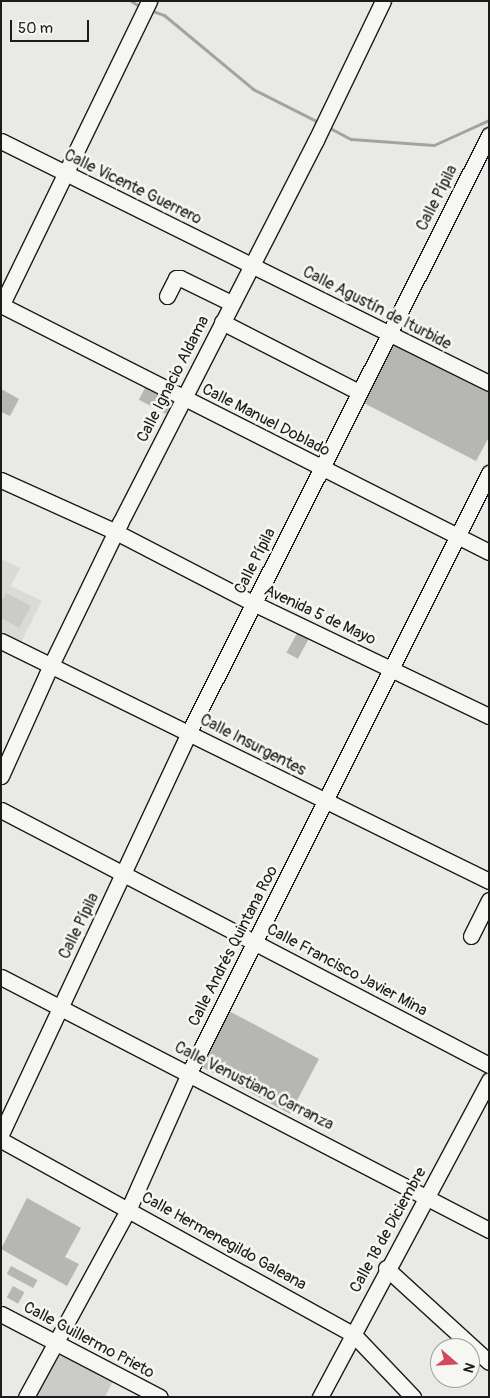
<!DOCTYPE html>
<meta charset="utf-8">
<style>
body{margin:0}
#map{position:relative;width:490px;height:1398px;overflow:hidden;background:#e9e9e5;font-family:Pangolin,sans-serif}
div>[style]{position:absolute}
.built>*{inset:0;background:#dadad6}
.green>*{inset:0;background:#cbcbc7}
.stream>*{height:3px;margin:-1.5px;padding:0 1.5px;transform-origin:1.5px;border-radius:1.5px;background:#a3a3a1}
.building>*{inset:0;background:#b6b6b3;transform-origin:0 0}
.roads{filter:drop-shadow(1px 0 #1c1c1c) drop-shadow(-1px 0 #1c1c1c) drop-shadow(0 1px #1c1c1c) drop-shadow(0 -1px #1c1c1c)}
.minor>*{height:15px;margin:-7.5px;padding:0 7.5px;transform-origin:7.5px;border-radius:7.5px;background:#f6f6f2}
span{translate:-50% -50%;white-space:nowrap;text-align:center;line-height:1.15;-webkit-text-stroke:5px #f6f6f2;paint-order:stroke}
.street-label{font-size:16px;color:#1c1c1c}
.frame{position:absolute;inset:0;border:2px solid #1c1c1c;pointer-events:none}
.north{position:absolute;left:430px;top:1338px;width:50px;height:50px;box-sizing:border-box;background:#f6f6f2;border:1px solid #9f9f9c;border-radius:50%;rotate:109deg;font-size:14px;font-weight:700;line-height:20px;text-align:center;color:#1c1c1c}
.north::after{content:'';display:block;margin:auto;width:18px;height:22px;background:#d1495b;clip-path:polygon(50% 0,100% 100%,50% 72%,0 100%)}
.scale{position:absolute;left:10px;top:20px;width:79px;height:22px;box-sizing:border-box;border:2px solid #1c1c1c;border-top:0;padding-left:6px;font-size:15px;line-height:18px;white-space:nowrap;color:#1c1c1c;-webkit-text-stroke:4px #f6f6f2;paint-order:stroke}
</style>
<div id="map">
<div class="built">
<div style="clip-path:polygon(1px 559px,20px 568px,11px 586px,42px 601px,20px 644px,1px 634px)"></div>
</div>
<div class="green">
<div style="clip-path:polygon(6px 593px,31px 606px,19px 628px,1px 618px,1px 602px)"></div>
<div style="clip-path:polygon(59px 1352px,113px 1381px,105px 1397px,36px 1397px)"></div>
</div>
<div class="stream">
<div style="left:131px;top:1px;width:12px;rotate:31deg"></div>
<div style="left:150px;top:10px;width:15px;rotate:20deg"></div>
<div style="left:164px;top:15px;width:116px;rotate:39.7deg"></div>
<div style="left:253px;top:89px;width:75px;rotate:26.9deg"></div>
<div style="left:328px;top:127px;width:26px;rotate:28deg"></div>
<div style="left:351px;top:139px;width:83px;rotate:4.1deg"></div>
<div style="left:434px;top:145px;width:60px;rotate:-24.4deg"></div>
</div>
<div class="building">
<div style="clip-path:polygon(388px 341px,489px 393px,489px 437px,476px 461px,358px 400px)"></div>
<div style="left:148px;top:382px;width:31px;height:20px;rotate:27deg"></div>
<div style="clip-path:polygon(1px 389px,19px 399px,10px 416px,1px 412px)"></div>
<div style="left:300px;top:628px;width:13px;height:28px;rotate:29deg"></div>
<div style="left:229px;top:1011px;width:102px;height:62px;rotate:28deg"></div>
<div style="clip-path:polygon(27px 1198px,81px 1228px,65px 1257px,79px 1264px,67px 1286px,1px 1249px)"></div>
<div style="left:11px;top:1266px;width:30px;height:9px;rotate:28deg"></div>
<div style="left:13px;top:1286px;width:13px;height:13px;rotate:29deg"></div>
</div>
<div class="roads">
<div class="minor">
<div style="left:1px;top:141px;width:545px;rotate:26.38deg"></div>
<div style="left:167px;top:296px;width:20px;rotate:-63deg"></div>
<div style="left:176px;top:278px;width:4px"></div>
<div style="left:180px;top:278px;width:57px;rotate:26.1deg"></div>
<div style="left:1px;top:305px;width:547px;rotate:26.85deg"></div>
<div style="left:1px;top:306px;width:339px;rotate:-64.1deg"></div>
<div style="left:222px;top:322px;width:154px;rotate:27.1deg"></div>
<div style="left:1px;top:480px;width:126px;rotate:24.3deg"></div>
<div style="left:116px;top:532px;width:154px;rotate:27.4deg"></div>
<div style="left:253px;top:603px;width:262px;rotate:25.6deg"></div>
<div style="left:1px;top:641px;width:544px;rotate:26.19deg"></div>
<div style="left:1px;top:776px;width:122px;rotate:-65.8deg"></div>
<div style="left:51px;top:665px;width:158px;rotate:-64.1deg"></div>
<div style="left:120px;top:523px;width:430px;rotate:-62.9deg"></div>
<div style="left:316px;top:140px;width:154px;rotate:-64.3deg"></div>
<div style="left:1px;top:810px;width:551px;rotate:27.59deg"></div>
<div style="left:471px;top:936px;width:40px;rotate:-63.4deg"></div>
<div style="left:1px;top:977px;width:550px;rotate:27.4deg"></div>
<div style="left:1px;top:1134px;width:444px;rotate:-64.9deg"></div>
<div style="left:189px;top:732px;width:668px;rotate:-63.32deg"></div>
<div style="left:1px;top:1140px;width:402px;rotate:28.9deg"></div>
<div style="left:353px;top:1334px;width:87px;rotate:46.4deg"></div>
<div style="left:386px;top:1268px;width:139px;rotate:42.4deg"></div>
<div style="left:1px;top:1314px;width:179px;rotate:27.6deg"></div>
<div style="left:26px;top:1397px;width:215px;rotate:-61.4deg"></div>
<div style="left:129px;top:1208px;width:148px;rotate:-66deg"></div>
<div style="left:189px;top:1073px;width:671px;rotate:-63.43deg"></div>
<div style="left:320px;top:1397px;width:359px;rotate:-61.9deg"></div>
</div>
</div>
<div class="street-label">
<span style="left:133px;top:187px;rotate:26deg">Calle Vicente Guerrero</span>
<span style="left:437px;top:198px;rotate:-63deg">Calle Pípila</span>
<span style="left:377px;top:308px;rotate:27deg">Calle Agustín de Iturbide</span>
<span style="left:173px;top:379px;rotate:-63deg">Calle Ignacio Aldama</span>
<span style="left:266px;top:420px;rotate:27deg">Calle Manuel Doblado</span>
<span style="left:255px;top:561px;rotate:-63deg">Calle Pípila</span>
<span style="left:320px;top:615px;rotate:25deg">Avenida 5 de Mayo</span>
<span style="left:253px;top:745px;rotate:27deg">Calle Insurgentes</span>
<span style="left:79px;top:926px;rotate:-64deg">Calle Pípila</span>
<span style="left:233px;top:946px;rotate:-63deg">Calle Andrés Quintana Roo</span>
<span style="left:347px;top:970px;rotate:28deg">Calle Francisco Javier Mina</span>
<span style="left:254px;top:1086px;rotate:27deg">Calle Venustiano Carranza</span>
<span style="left:388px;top:1230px;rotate:-61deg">Calle 18 de Diciembre</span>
<span style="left:224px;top:1241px;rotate:29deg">Calle Hermenegildo Galeana</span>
<span style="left:89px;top:1340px;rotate:28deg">Calle Guillermo Prieto</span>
</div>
<div class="frame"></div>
<div class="north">N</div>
<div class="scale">50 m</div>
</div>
